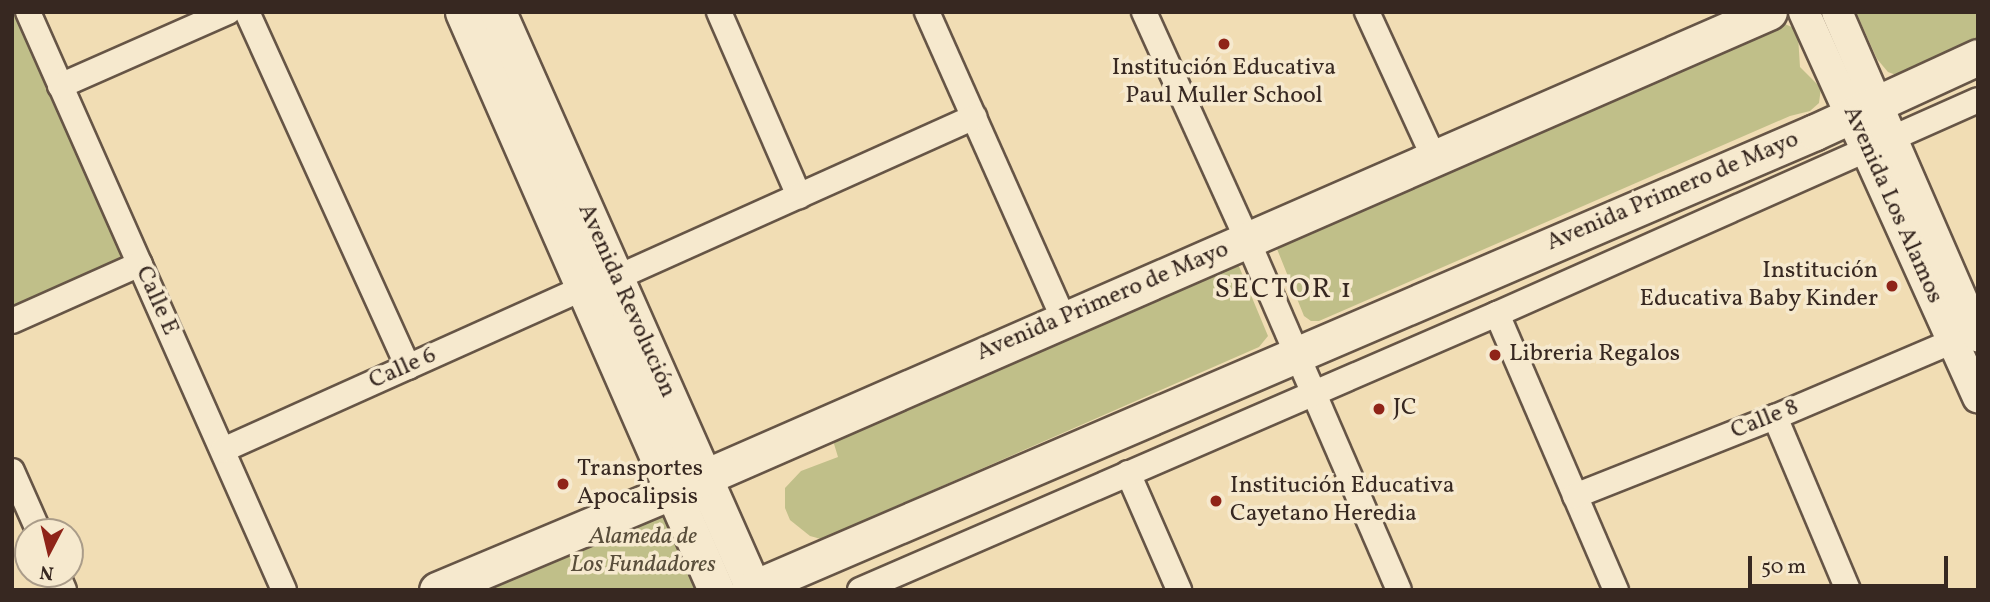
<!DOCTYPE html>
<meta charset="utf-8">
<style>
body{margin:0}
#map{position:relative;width:1990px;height:602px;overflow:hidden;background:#f1ddb4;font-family:Vollkorn,serif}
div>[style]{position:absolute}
.green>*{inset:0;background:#c0bf89}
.roads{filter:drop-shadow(2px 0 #665546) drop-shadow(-2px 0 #665546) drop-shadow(0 2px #665546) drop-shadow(0 -2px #665546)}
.minor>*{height:24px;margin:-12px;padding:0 12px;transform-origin:12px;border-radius:12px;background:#f6e9ce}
.tertiary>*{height:30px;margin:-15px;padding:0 15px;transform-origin:15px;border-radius:15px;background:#f6e9ce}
.secondary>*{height:35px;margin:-17.5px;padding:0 17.5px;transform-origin:17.5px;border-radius:17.5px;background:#f6e9ce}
.dots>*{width:19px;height:19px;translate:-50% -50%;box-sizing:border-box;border:4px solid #f6e9ce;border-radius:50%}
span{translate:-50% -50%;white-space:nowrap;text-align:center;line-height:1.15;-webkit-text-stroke:7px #f6e9ce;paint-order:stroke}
.poi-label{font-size:24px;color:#372821}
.right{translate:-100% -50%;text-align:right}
.left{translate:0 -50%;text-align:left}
.street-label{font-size:24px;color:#372821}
.park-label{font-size:24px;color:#594e3b;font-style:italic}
.quarter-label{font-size:28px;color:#372821;letter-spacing:2px}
.frame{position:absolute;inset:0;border:14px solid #372821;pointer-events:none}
.north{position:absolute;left:14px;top:518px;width:70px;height:70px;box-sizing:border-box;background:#f6e9ce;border:2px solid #aa9c89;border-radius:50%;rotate:187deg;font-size:19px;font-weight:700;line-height:28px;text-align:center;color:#372821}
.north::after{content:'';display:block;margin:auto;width:24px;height:32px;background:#8f2418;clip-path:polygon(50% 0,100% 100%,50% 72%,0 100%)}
.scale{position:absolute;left:1748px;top:556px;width:200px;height:32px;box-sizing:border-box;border:4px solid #372821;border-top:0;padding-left:9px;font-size:21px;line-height:24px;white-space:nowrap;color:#372821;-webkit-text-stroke:5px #f6e9ce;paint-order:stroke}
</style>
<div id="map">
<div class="green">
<div style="clip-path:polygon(12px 12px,18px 12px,124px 258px,12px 307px)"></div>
<div style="clip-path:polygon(1856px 12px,1978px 12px,1978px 42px,1912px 72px,1896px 75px,1888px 72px,1877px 59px)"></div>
<div style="clip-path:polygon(1785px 24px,1796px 29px,1798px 35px,1800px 67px,1821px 88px,1819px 103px,1810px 111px,1790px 116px,1319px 321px,1311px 321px,1304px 316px,1275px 244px,1759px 30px)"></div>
<div style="clip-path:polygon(1230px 259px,1238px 264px,1268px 336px,1259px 347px,821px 539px,810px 536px,790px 520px,785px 508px,785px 488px,801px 471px,838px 457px,831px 434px)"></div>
<div style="clip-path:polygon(666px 512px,696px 581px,694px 590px,460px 590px)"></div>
</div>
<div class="roads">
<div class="minor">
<div style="left:28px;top:12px;width:632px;rotate:66.11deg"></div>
<div style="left:247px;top:12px;width:390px;rotate:65.6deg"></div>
<div style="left:719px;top:12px;width:201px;rotate:66.5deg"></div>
<div style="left:927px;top:12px;width:335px;rotate:66deg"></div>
<div style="left:1144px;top:12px;width:249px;rotate:65.6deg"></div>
<div style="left:1247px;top:239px;width:382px;rotate:66.6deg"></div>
<div style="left:1367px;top:12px;width:161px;rotate:65.3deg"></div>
<div style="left:60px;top:86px;width:184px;rotate:-23.8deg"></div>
<div style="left:616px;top:278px;width:393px;rotate:-24.2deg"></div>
<div style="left:1497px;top:314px;width:301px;rotate:66.7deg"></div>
<div style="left:12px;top:321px;width:140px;rotate:-24deg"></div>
<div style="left:1775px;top:417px;width:188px;rotate:67.1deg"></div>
<div style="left:223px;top:450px;width:396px;rotate:-24.2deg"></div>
<div style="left:12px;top:471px;width:67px;rotate:66.1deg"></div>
<div style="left:1128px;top:473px;width:128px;rotate:66.4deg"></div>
<div style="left:1575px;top:496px;width:215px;rotate:-21.6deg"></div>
<div style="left:1775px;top:417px;width:194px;rotate:-23.1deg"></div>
<div style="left:57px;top:574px;width:17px;rotate:66deg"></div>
<div style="left:860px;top:590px;width:694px;rotate:-23.43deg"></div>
<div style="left:1497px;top:314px;width:526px;rotate:-23.98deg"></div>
</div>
<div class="tertiary">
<div style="left:1804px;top:12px;width:423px;rotate:65.7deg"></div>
<div style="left:1837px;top:12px;width:354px;rotate:66.5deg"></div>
</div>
<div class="secondary">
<div style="left:463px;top:12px;width:631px;rotate:66.36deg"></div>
<div style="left:498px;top:12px;width:630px;rotate:66.12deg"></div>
<div style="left:437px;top:590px;width:256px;rotate:-22.8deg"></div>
<div style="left:673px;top:491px;width:1196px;rotate:-23.61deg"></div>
<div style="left:749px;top:590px;width:1160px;rotate:-23.25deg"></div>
<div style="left:1815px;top:132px;width:179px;rotate:-24.7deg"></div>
</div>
</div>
<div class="dots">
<div style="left:1224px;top:44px;background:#8f2418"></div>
<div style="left:1892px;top:286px;background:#8f2418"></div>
<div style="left:1495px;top:355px;background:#8f2418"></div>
<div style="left:1379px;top:409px;background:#8f2418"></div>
<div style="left:563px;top:484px;background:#8f2418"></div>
<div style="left:1216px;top:501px;background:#8f2418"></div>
</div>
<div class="poi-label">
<span style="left:1224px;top:83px">Institución Educativa<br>Paul Muller School</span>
<span class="right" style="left:1878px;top:286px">Institución<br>Educativa Baby Kinder</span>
<span class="left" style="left:1509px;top:355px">Libreria Regalos</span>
<span class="left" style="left:1393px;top:409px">JC</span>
<span class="left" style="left:577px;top:484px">Transportes<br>Apocalipsis</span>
<span class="left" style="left:1230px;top:501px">Institución Educativa<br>Cayetano Heredia</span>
</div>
<div class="street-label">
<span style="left:1673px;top:192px;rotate:-23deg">Avenida Primero de Mayo</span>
<span style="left:1892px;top:205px;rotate:66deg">Avenida Los Alamos</span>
<span style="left:156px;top:301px;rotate:66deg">Calle E</span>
<span style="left:626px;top:301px;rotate:66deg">Avenida Revolución</span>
<span style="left:1103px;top:302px;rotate:-23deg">Avenida Primero de Mayo</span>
<span style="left:403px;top:369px;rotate:-24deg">Calle 6</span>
<span style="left:1765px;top:420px;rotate:-22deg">Calle 8</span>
</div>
<div class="park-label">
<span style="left:643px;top:552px">Alameda de<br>Los Fundadores</span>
</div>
<div class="quarter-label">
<span style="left:1284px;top:290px">SECTOR 1</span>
</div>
<div class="frame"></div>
<div class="north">N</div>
<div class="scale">50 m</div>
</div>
